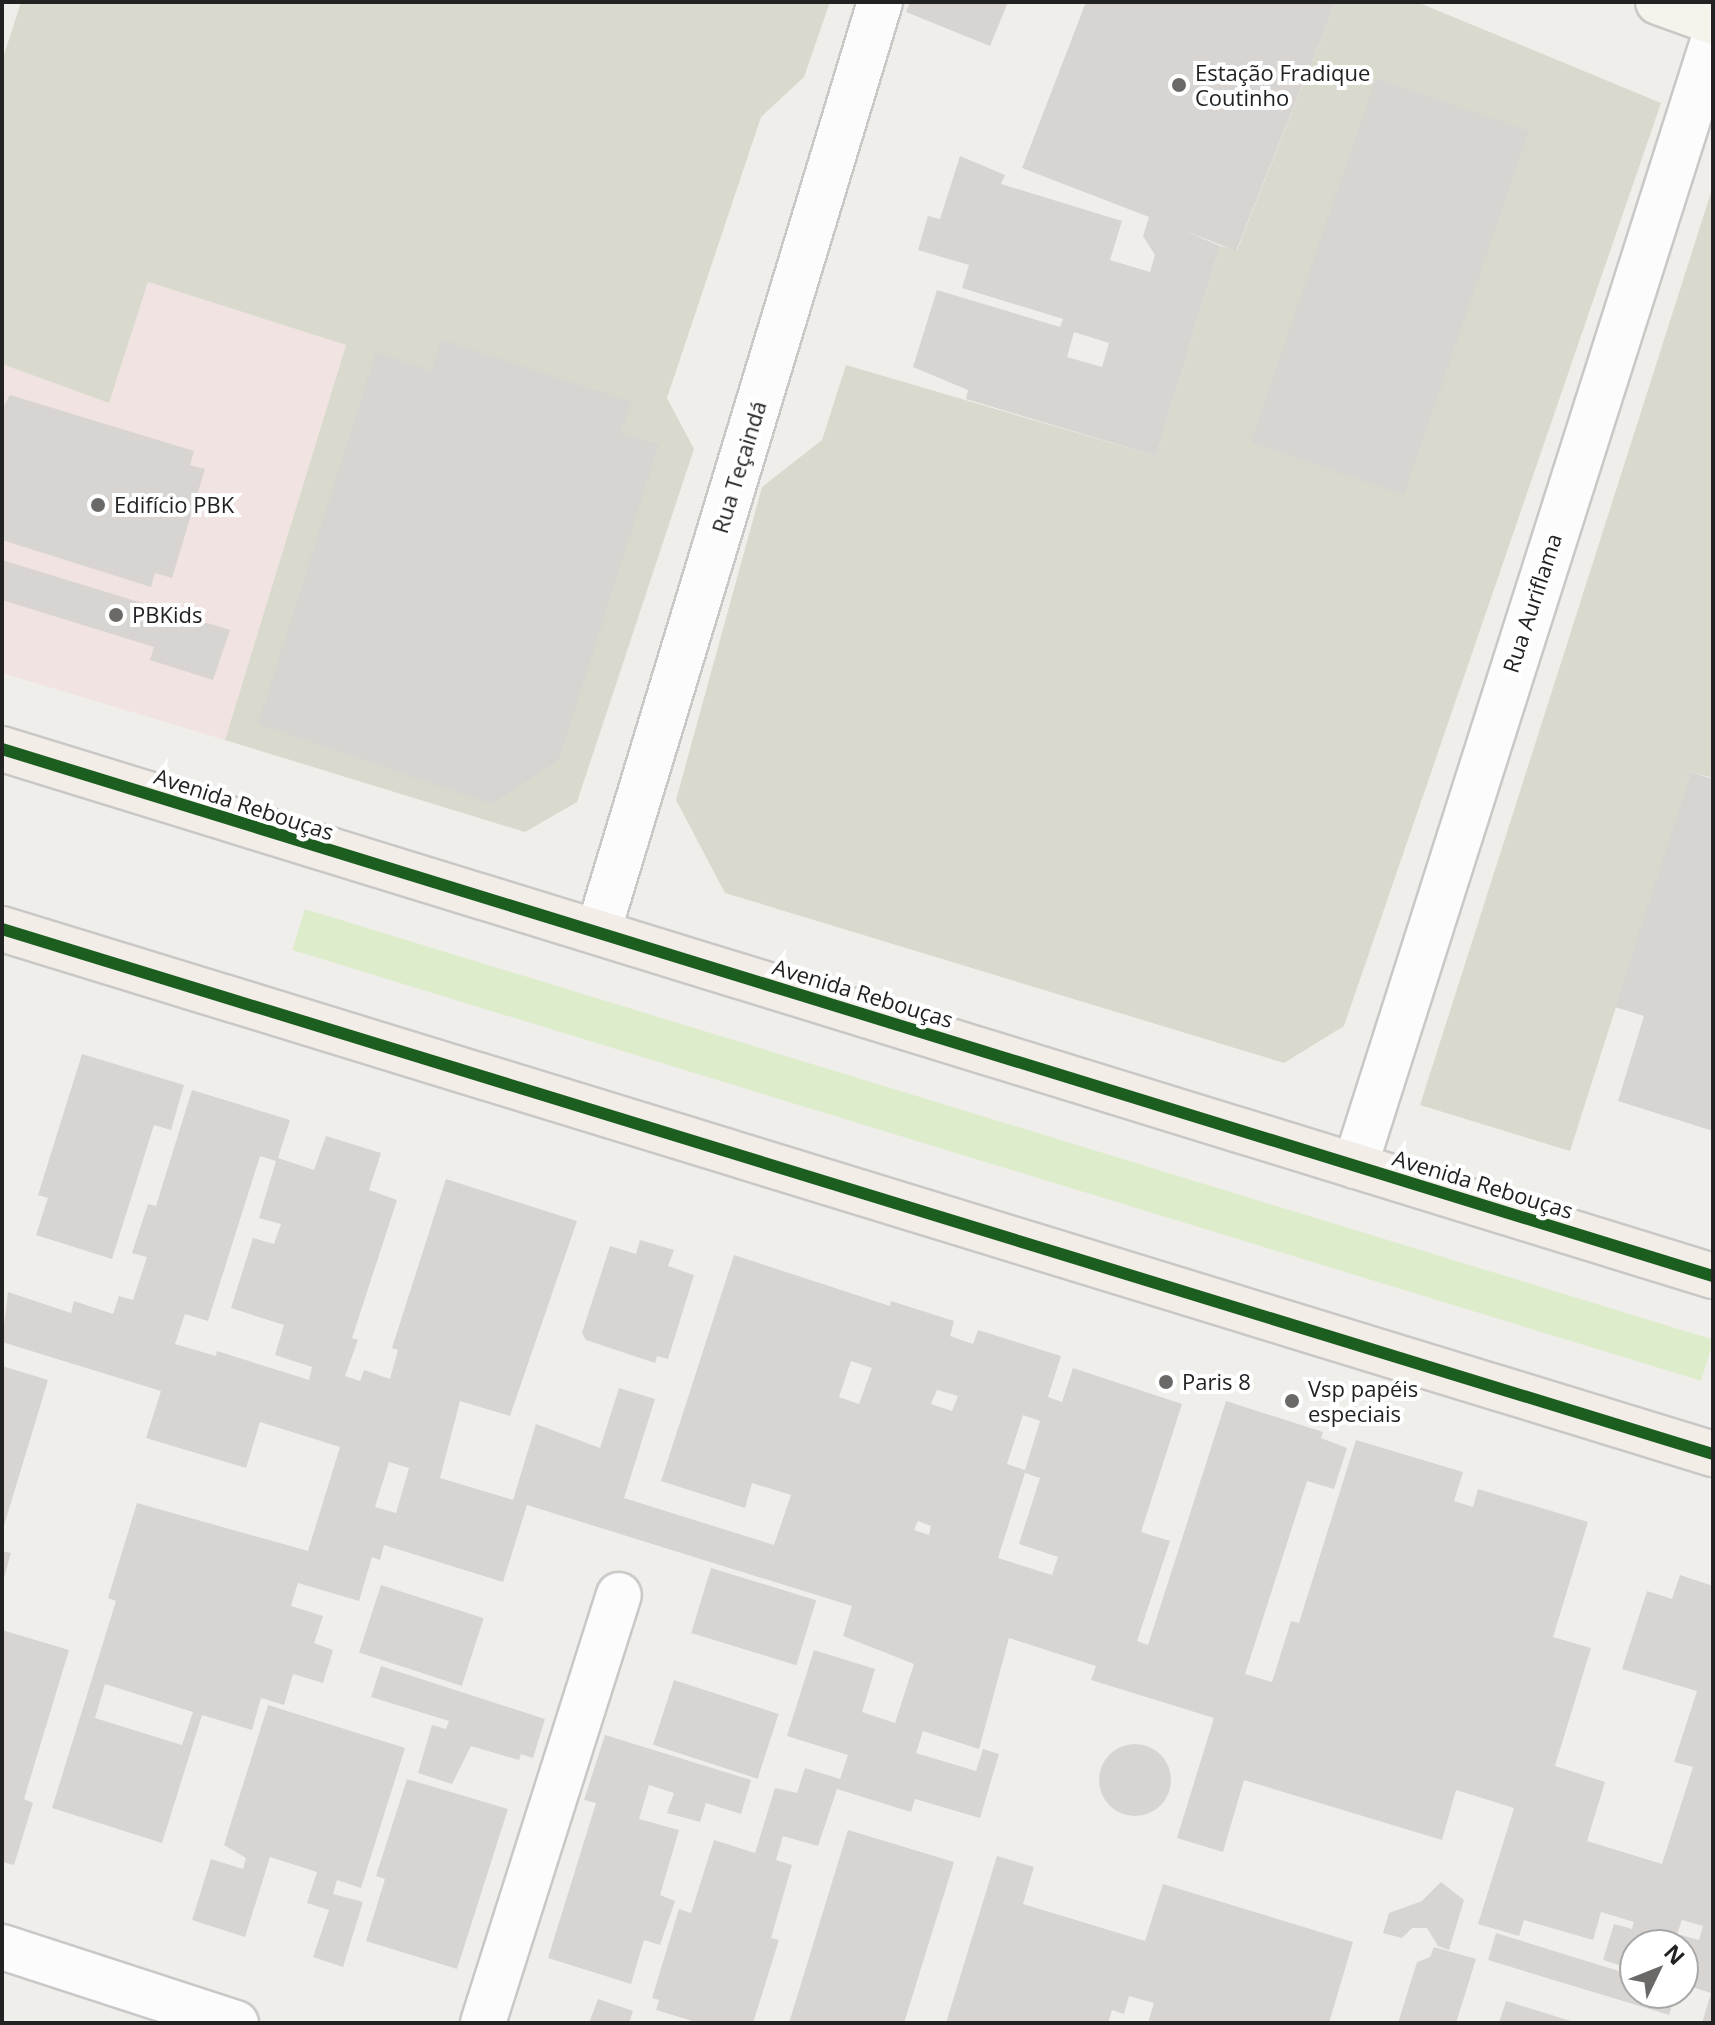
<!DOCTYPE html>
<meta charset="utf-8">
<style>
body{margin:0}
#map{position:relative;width:1715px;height:2025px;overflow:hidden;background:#f0eeeb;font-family:"Open Sans",sans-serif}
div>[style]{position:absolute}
.commercial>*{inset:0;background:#f1e3e1}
.construction>*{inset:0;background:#d9d9cd}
.grass>*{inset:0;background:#ddeccb;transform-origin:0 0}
.building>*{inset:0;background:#d7d4d2;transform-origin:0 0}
.round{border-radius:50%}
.roads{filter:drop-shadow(2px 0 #c9c8c7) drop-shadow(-2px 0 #c9c8c7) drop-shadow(0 2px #c9c8c7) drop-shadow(0 -2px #c9c8c7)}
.street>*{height:44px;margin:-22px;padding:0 22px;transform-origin:22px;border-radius:22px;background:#fdfcfc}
.secondary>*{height:44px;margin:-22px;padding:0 22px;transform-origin:22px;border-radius:22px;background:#f4f4ed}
.primary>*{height:44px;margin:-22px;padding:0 22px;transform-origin:22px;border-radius:22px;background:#f3ede7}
.cycleway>*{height:12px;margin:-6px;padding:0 6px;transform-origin:6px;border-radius:6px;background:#1b5e20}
.dots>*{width:22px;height:22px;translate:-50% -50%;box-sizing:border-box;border:4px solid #fff;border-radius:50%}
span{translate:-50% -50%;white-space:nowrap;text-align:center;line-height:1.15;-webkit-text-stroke:8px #fff;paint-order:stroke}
.poi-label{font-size:22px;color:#222}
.left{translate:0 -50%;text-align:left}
.street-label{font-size:22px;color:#222}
.frame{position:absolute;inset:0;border:4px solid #222;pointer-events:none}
.north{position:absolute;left:1619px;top:1929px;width:80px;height:80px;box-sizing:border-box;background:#fff;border:2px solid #a7a7a7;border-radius:50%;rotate:47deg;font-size:22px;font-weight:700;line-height:32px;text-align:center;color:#222}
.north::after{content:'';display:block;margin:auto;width:28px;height:36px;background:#6a6968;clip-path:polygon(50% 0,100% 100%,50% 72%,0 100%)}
</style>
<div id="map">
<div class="commercial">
<div style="clip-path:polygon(148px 282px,346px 345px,225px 740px,2px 673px,2px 364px,109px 403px)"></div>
</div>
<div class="construction">
<div style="clip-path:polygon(21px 2px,830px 2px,804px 77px,761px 117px,667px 398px,694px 449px,577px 802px,525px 832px,225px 740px,346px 345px,148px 282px,109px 403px,2px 364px,2px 61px)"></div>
<div style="clip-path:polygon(1336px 2px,1417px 2px,1661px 103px,1344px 1026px,1284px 1063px,725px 893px,676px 800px,762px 487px,822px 440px,846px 365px,1156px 456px,1220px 246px,1237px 250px)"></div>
<div style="clip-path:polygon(1713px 186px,1713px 778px,1691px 772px,1570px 1151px,1420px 1105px)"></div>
</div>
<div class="grass">
<div style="left:305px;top:909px;width:1473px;height:43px;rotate:17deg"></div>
</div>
<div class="building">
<div style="clip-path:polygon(910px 2px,1008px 2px,990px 46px,906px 12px)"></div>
<div style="clip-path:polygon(evenodd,1086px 2px,1336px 2px,1236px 251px,1183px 230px,1220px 246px,1156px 456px,966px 399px,968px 390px,913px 367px,937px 290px,1060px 327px,1063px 319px,962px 288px,969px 265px,918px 250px,928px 216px,940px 219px,960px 156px,1005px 175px,1001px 184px,1122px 221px,1110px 260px,1150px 272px,1155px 255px,1143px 236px,1149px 217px,1022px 168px,1086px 2px,1074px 332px,1109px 343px,1102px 367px,1067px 357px,1074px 332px)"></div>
<div style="left:1376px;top:78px;width:162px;height:385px;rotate:19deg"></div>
<div style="clip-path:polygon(442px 340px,632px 402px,620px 433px,659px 444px,559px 760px,492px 804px,258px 724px,376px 352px,431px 371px)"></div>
<div style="clip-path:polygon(10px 395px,194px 451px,190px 465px,205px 469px,172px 578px,155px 573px,151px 587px,2px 540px,2px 409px)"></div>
<div style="clip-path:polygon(2px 560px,230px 630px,213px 680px,150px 660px,154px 647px,2px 600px)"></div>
<div style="clip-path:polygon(1691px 772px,1713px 779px,1713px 1131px,1618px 1101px,1644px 1016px,1615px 1007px)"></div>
<div style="clip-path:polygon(82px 1054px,184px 1085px,171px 1130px,154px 1125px,112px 1259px,36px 1235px,48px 1198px,38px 1195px)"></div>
<div style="clip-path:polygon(evenodd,192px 1090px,290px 1120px,278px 1158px,314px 1170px,326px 1136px,381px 1153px,369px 1190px,397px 1200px,352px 1338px,358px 1340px,345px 1376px,360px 1381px,364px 1370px,390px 1379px,398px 1350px,392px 1348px,446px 1179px,577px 1221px,510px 1416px,460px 1401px,440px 1478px,513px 1500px,536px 1424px,600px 1448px,619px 1388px,655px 1399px,624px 1498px,774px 1545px,791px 1495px,752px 1483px,745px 1508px,661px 1481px,734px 1255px,890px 1306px,891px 1301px,954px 1321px,950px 1336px,973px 1344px,978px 1330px,1061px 1356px,1048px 1397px,1062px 1402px,1073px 1368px,1182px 1404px,1141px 1532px,1170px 1541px,1137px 1641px,1148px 1645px,1226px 1401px,1323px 1432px,1321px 1438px,1347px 1448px,1334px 1489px,1307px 1481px,1245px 1674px,1272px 1682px,1291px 1621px,1299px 1623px,1356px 1440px,1463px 1472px,1454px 1501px,1473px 1507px,1478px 1489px,1588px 1522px,1553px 1637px,1591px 1648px,1555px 1766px,1605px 1782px,1587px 1841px,1662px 1864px,1693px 1767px,1674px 1762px,1697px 1691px,1622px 1669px,1647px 1591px,1672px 1599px,1680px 1575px,1713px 1586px,1713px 2023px,1702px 2023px,1711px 1993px,1683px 1984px,1683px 1945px,1635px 1945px,1635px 1970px,1603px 1960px,1614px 1924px,1632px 1929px,1634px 1922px,1601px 1912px,1593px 1940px,1524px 1920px,1519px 1936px,1478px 1924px,1514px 1808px,1456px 1790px,1442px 1840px,1244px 1780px,1223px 1852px,1177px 1838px,1214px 1718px,1091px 1680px,1096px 1666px,1009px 1638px,979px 1749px,923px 1731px,916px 1753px,976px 1771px,983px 1749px,999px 1754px,980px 1818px,915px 1799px,911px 1812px,837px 1789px,818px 1846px,783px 1836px,776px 1860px,792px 1865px,771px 1938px,779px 1940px,753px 2023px,699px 2023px,656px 2010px,659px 2000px,652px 1998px,679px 1909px,691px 1913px,714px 1840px,755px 1853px,775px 1788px,797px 1793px,805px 1768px,840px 1779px,848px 1755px,787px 1736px,814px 1650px,875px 1669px,862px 1712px,895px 1723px,914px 1664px,843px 1636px,852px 1606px,527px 1505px,503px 1582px,384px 1545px,380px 1560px,372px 1557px,359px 1601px,298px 1583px,291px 1606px,323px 1616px,314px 1643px,333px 1650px,323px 1683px,293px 1674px,284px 1705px,261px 1698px,252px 1730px,202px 1715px,162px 1843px,52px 1808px,116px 1601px,108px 1598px,137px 1503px,308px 1551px,340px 1447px,260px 1422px,246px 1468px,146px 1438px,161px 1391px,2px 1342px,8px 1292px,71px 1313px,74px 1301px,113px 1314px,119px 1296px,133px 1300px,147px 1257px,132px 1253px,148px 1204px,156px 1206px,192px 1090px,260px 1156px,276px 1161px,259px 1218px,281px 1224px,274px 1244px,253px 1238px,231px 1308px,284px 1325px,275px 1355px,312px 1367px,309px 1380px,217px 1351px,216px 1356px,175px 1344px,185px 1314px,208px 1321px,260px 1156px,192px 1090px,851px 1361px,872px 1368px,859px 1404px,839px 1397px,851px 1361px,192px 1090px,937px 1390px,958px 1396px,952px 1411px,931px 1404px,937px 1390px,192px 1090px,1023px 1415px,1040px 1421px,1025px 1470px,1007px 1464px,1023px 1415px,192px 1090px,389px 1462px,409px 1468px,396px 1513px,375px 1507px,389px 1462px,192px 1090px,1025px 1473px,1040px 1478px,1019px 1544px,1058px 1557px,1052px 1575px,998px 1558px,1025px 1473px,192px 1090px,918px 1521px,931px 1526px,929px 1535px,914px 1530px,918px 1521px,192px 1090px,105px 1684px,193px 1712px,182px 1745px,95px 1718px,105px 1684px,192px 1090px,1682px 1920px,1703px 1926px,1699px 1940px,1677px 1934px,1682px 1920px)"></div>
<div style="clip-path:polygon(640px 1240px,674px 1250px,668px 1266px,694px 1275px,668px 1359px,657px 1356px,655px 1363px,586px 1340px,582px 1333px,610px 1246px,636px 1254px)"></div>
<div style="clip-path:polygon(2px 1366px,48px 1380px,3px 1529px,2px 1528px)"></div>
<div style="clip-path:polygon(2px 1551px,11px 1553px,3px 1581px,2px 1581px)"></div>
<div style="left:711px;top:1568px;width:110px;height:68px;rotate:17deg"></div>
<div style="left:381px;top:1585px;width:108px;height:71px;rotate:18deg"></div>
<div style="clip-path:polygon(2px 1630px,69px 1650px,24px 1799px,33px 1803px,14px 1865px,2px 1862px)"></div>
<div style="clip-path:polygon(381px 1666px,545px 1719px,533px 1758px,521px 1754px,519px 1760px,471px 1746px,452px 1784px,418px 1773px,432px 1725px,446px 1729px,449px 1721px,371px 1697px)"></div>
<div style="left:674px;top:1680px;width:110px;height:68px;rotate:18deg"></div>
<div style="clip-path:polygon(268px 1705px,405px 1748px,361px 1888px,337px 1880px,333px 1894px,363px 1902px,343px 1967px,313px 1957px,329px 1910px,307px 1903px,317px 1872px,270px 1857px,245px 1937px,192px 1920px,211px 1859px,243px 1869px,246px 1858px,224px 1845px)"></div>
<div style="clip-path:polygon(605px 1735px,751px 1780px,741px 1814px,706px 1803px,700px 1822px,667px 1813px,674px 1793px,649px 1785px,639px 1819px,679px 1830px,660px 1895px,675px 1901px,660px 1945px,644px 1940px,631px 1984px,548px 1958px,596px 1803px,584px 1800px)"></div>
<div class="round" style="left:1099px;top:1744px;width:72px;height:72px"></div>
<div style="clip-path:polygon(407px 1779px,508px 1809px,457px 1969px,366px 1941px,385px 1879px,376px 1876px)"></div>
<div style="clip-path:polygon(848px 1830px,954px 1862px,904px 2023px,789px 2023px)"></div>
<div style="clip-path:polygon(997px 1856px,1034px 1867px,1023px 1904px,1145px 1941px,1163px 1884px,1353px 1942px,1329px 2023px,1148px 2023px,1154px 2003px,1129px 1996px,1124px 2014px,1112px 2010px,1108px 2023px,946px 2023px)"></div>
<div style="clip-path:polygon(1441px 1882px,1464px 1900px,1449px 1950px,1438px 1946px,1427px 1928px,1412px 1928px,1402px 1938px,1383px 1933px,1389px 1913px,1422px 1901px)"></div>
<div style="clip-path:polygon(1496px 1933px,1635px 1976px,1635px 1993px,1676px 1993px,1669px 2015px,1488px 1960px)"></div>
<div style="clip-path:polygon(1434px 1947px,1476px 1959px,1456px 2023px,1398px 2023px,1417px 1962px,1430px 1957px)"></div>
<div style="clip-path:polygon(598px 1999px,633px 2011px,629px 2023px,589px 2023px)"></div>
<div style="clip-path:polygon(1506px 2001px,1574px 2022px,1574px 2023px,1499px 2023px)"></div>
</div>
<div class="roads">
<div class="street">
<div style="left:598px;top:932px;width:972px;rotate:-73.13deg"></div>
<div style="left:1355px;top:1166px;width:1181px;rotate:-72.35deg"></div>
<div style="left:2px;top:1947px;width:246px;rotate:18deg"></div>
<div style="left:483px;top:2023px;width:449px;rotate:-72.4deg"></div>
</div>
<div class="secondary">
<div style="left:1658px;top:2px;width:59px;rotate:20deg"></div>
</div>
<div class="primary">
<div style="left:2px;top:749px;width:1790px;rotate:17.12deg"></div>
<div style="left:2px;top:929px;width:1790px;rotate:17.06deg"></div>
</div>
</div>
<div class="cycleway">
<div style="left:2px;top:749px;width:1790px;rotate:17.12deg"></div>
<div style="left:2px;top:929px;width:1790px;rotate:17.06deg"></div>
</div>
<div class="dots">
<div style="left:1179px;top:85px;background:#6a6968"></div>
<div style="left:98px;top:505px;background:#6a6968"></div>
<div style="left:116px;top:615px;background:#6a6968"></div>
<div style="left:1166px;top:1382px;background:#6a6968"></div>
<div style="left:1292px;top:1401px;background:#6a6968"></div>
</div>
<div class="poi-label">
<span class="left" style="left:1195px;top:85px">Estação Fradique<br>Coutinho</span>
<span class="left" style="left:114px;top:505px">Edifício PBK</span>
<span class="left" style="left:132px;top:615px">PBKids</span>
<span class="left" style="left:1182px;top:1382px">Paris 8</span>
<span class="left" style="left:1308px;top:1401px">Vsp papéis<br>especiais</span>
</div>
<div class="street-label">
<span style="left:739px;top:467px;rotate:-73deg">Rua Teçaindá</span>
<span style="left:1532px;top:603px;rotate:-72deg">Rua Auriflama</span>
<span style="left:244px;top:804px;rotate:18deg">Avenida Rebouças</span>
<span style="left:863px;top:993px;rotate:17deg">Avenida Rebouças</span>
<span style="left:1483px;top:1184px;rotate:17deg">Avenida Rebouças</span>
</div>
<div class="frame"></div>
<div class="north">N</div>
</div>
